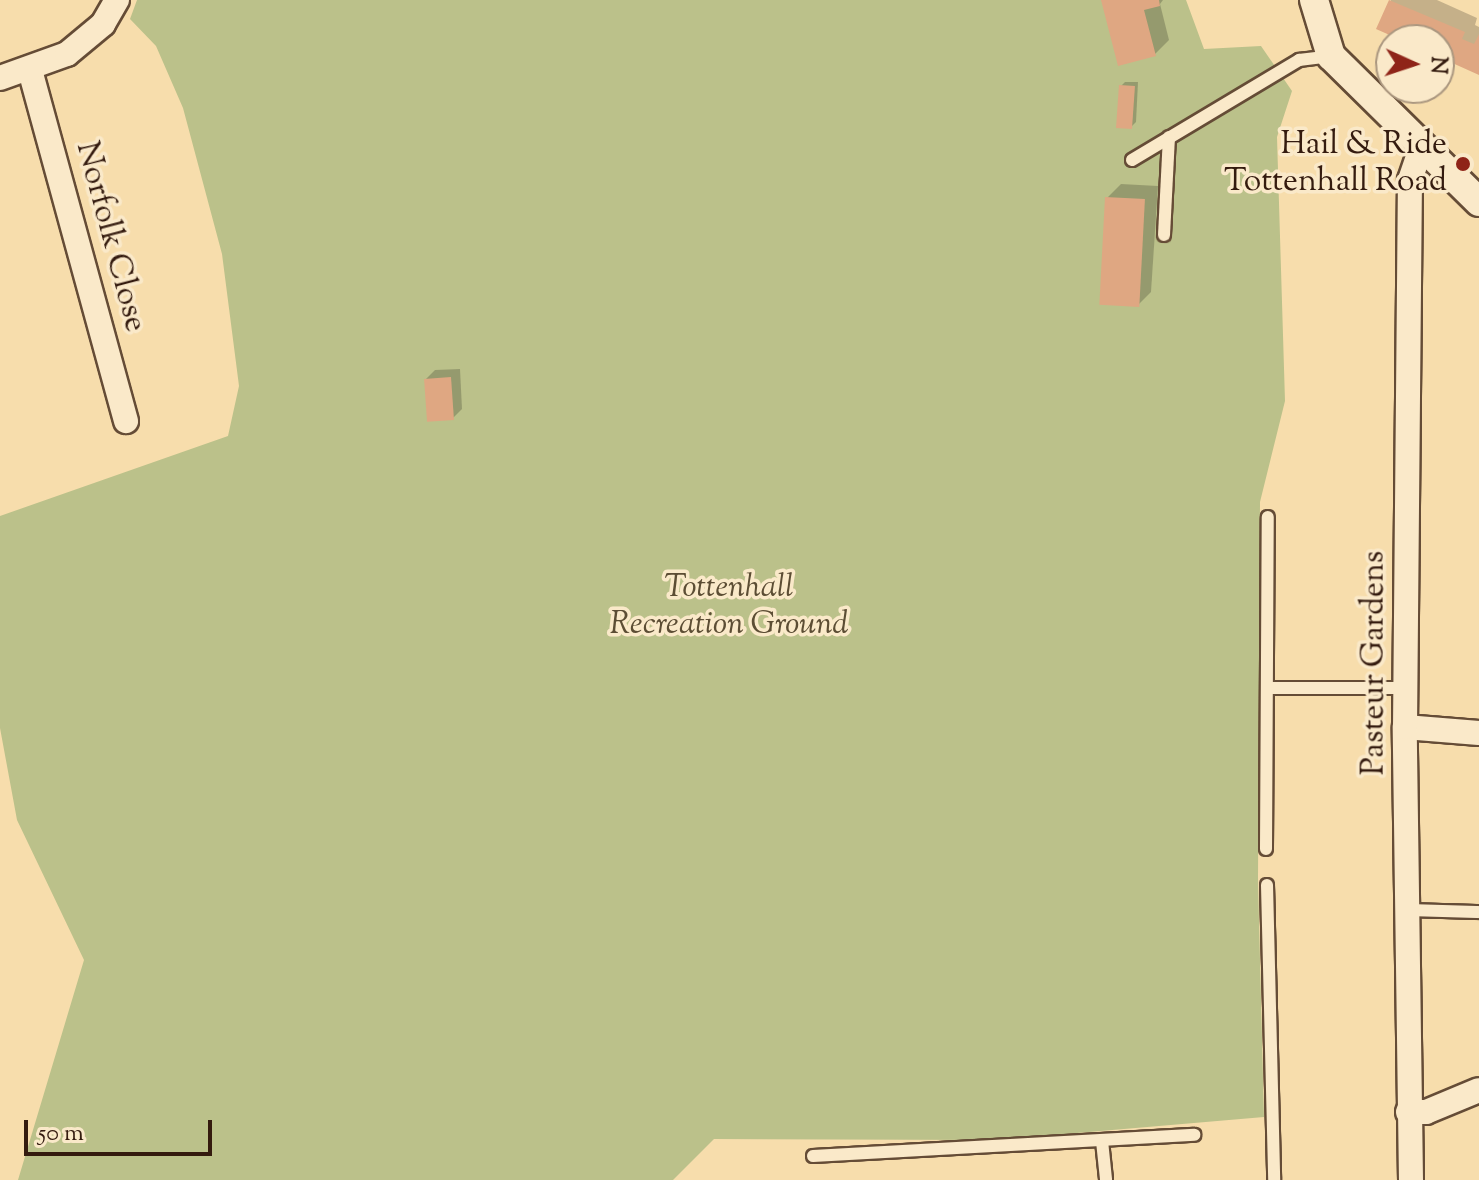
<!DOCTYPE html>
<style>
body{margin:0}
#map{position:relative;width:1479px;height:1180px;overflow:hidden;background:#f7ddac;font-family:"Sorts Mill Goudy",serif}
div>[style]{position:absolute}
.green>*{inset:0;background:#bbc18a}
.shadow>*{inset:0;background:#0003}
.building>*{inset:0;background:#dfa782;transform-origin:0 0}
.roads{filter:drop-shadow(2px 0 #654c36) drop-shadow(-2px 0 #654c36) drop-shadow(0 2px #654c36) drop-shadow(0 -2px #654c36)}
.service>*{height:12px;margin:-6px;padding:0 6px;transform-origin:6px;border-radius:6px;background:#fae9c9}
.minor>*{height:24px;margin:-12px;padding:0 12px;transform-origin:12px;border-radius:12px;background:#fae9c9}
.tertiary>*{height:28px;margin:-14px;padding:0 14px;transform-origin:14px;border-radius:14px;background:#fae9c9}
.dots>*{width:22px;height:22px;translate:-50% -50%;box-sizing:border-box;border:4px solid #fae9c9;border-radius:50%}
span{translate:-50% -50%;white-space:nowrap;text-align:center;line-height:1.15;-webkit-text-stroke:7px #fae9c9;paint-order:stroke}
.poi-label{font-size:32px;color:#341b0f}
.right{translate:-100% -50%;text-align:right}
.street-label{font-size:32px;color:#341b0f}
.park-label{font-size:32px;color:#5c4d34;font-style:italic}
.north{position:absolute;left:1375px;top:24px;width:80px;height:80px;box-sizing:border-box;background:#fae9c9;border:2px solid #ab977f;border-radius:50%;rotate:93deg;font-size:22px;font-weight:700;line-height:32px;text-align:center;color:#341b0f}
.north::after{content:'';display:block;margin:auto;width:28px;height:36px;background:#8f2418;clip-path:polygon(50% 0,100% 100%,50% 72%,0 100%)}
.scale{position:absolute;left:24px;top:1120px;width:188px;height:36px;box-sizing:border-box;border:4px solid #341b0f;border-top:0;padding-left:10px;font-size:24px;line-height:28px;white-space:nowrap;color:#341b0f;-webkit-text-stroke:6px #fae9c9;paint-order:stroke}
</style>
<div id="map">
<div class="green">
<div style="clip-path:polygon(137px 0,1186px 0,1204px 49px,1261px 46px,1292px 91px,1277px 137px,1285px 401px,1260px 502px,1258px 880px,1264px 1117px,994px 1140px,714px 1139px,673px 1180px,18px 1180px,84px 960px,17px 820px,0 728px,0 516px,228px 436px,239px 386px,222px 254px,183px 108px,156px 46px,130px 19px)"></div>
</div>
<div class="shadow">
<div style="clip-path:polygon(1103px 0,1163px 0,1160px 4px,1169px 40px,1155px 54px)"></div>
<div style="clip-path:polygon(1391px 0,1437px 0,1477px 18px,1475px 25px,1479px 27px,1479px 72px,1439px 55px,1439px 40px,1406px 40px,1379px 28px)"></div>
<div style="clip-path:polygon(1125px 82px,1138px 82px,1136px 122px,1132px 126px,1121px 86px)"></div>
<div style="clip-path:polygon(1121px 184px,1158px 186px,1151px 292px,1137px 306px,1107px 198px)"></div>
<div style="clip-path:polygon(460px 369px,462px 409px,453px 418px,426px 379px,435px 370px)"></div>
</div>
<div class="building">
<div style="clip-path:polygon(1101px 0,1159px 0,1160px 6px,1144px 10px,1156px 56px,1118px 66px)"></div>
<div style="clip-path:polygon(1389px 0,1465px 32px,1462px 39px,1474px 44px,1479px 34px,1479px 75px,1439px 57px,1439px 40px,1401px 40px,1376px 29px)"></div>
<div style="left:1119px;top:85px;width:16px;height:43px;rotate:4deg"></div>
<div style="left:1105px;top:197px;width:40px;height:108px;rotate:3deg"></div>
<div style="left:451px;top:377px;width:43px;height:27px;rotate:86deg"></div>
</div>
<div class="roads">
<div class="service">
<div style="left:1132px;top:160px;width:195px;rotate:-30.9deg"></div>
<div style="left:1299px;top:60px;width:32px;rotate:-7deg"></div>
<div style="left:1164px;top:235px;width:98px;rotate:-87.1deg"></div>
<div style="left:1267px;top:688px;width:138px"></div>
<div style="left:1266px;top:849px;width:332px;rotate:-89.7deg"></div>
<div style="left:1267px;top:885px;width:295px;rotate:88.6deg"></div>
<div style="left:1406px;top:910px;width:73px;rotate:1.6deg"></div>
<div style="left:1102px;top:1141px;width:39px;rotate:84deg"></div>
<div style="left:813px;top:1156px;width:382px;rotate:-3.2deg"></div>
</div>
<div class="minor">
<div style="left:30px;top:70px;width:364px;rotate:74.7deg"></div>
<div style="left:0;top:78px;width:71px;rotate:-19.7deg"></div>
<div style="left:67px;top:54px;width:47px;rotate:-39.8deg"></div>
<div style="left:103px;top:24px;width:28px;rotate:-60deg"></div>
<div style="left:1405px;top:727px;width:74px;rotate:4.6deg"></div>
<div style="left:1408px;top:1112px;width:18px"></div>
<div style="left:1426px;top:1112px;width:57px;rotate:-22.5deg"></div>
<div style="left:1411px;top:1180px;width:453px;rotate:-90.8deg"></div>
<div style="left:1405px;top:727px;width:547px;rotate:-89.48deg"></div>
<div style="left:1410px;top:180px;width:34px;rotate:-71deg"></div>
</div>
<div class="tertiary">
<div style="left:1314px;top:0;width:59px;rotate:73.1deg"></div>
<div style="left:1331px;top:56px;width:208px;rotate:44.6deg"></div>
</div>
</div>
<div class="dots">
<div style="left:1463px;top:164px;background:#8f2418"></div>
</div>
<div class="poi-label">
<span class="right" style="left:1447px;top:164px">Hail &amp; Ride<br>Tottenhall Road</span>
</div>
<div class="street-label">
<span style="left:110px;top:237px;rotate:75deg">Norfolk Close</span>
<span style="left:1375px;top:663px;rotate:-90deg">Pasteur Gardens</span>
</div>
<div class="park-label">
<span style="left:729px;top:607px">Tottenhall<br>Recreation Ground</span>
</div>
<div class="north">N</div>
<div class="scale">50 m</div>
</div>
